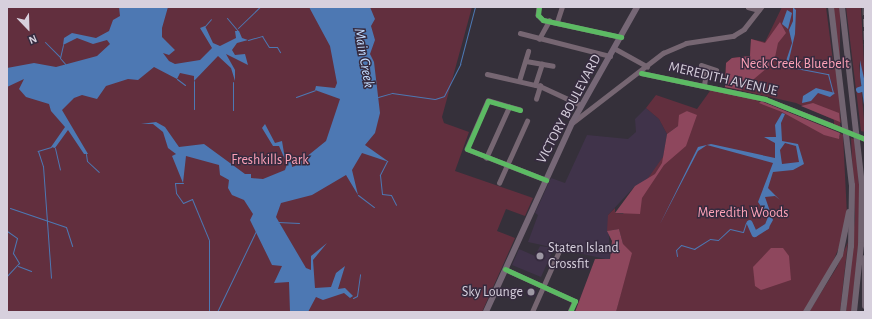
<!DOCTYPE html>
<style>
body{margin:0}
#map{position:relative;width:872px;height:319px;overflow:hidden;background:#35303a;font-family:"Alegreya Sans",sans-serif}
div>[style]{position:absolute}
.built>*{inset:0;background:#40334a}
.green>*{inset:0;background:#622f3e;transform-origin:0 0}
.forest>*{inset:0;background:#8e475d}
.water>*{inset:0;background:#4d78b3}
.stream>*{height:1px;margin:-0.5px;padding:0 0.5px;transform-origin:0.5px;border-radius:0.5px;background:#4d78b3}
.river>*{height:5.5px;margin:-2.75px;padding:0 2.75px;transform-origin:2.75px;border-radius:2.75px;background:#4d78b3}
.minor>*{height:4.5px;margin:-2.25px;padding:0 2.25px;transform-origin:2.25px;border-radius:2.25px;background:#766672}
.major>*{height:5.5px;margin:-2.75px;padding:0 2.75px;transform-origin:2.75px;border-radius:2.75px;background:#766776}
.highway>*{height:6px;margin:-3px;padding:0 3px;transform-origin:3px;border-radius:3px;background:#716471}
.rail>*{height:1px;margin-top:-0.5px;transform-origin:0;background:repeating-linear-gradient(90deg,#716972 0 8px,transparent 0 12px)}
.minor-bridge>*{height:4.5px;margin:-2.25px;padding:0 2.25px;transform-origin:2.25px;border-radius:2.25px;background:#766672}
.cycleway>*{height:5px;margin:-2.5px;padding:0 2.5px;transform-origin:2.5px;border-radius:2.5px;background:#5cba63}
.dots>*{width:11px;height:11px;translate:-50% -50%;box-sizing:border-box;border:2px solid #362b3f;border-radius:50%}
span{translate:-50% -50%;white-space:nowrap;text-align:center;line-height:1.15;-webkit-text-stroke:3px #362b3f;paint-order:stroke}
.park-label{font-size:14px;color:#fda1b7}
.street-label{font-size:14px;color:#d7d0dd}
.poi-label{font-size:14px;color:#d7d0dd}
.left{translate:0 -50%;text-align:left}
.right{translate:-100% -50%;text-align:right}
.water-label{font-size:15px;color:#c1dbfe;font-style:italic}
.frame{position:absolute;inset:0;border:8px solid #d7d0dd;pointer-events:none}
.north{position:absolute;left:8px;top:8px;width:40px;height:40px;-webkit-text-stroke:3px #362b3f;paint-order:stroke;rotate:157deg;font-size:11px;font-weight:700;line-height:16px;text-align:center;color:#d7d0dd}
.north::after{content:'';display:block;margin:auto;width:14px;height:18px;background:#d7d0dd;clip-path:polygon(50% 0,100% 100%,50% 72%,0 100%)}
</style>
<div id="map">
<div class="built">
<div style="clip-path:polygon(646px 108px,659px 119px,667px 134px,662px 163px,647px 181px,635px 186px,608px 215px,610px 260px,528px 242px,538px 215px,535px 213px,551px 178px,565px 183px,587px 135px,628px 139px,636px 132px,635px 119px)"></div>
<div style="clip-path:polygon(540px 246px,554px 248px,541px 277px,512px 265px,519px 249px,535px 256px)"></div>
</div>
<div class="green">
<div style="clip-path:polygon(7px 7px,472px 7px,442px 117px,444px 123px,469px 132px,455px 171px,533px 198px,525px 216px,506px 209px,497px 231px,515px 238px,482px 312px,7px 312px)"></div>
<div style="clip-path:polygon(782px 7px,826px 7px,841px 123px,796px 103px,725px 87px,726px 63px,732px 58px,750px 56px,751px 39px,765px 42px)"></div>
<div style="left:834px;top:7px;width:6px;height:119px"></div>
<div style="clip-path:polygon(846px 7px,861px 7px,865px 83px,859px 62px,865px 132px,861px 131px)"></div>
<div style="clip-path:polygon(716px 89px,761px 101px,758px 101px,840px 137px,840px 133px,843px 135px,847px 215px,842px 240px,827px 276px,804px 312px,616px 312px,624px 279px,623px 244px,619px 229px,607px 231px,608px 215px,615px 208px,615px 213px,623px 214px,693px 114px,687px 111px,678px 126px,667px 134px,659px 119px,646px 108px,656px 95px,697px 109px,710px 91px)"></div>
<div style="clip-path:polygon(851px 138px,856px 140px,861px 216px,852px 312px,846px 312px,855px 217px)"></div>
<div style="clip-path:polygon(848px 242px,840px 312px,809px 312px,837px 267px)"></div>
</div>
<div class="forest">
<div style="clip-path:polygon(780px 22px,786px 33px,778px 43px,774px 62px,741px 90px,725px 87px,726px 63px,732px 58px,750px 56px,751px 39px,765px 43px)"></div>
<div style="clip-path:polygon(761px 101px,840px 133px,839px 139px,824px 135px,782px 112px,759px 103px)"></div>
<div style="clip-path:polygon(813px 103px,839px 113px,840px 122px,801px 106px)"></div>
<div style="clip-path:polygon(687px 111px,697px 115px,686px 146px,664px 165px,642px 198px,640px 214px,615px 213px,635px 186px,655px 174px,662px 163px,667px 134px,678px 126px,679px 115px)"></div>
<div style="clip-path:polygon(619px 229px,623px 244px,632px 253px,616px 312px,575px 312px,595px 259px,610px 259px,612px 241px,607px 231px)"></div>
<div style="clip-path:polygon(771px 248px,783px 248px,789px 256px,791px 280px,761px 290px,755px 286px,753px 267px)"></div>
</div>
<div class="water">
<div style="clip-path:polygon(119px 7px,168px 7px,162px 28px,162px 37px,175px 50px,169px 55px,163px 53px,169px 61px,175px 64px,200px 60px,212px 48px,200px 28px,205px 26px,213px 43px,220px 46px,236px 38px,235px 31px,239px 31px,242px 38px,248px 40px,237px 43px,232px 50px,235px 55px,245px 54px,248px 65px,226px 54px,235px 70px,235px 81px,231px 68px,218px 56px,194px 81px,194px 76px,180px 73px,177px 79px,154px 67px,138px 80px,128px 79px,106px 86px,97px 99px,82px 95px,74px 98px,62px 110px,88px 154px,84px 154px,68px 130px,55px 148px,51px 147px,65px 127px,51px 111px,49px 104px,26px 97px,19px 89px,24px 79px,7px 87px,7px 68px,34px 63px,56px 67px,97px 56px,110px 44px,107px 40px,93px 44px,77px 38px,63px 45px,64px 38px,72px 33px,96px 38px,109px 31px,113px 20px,120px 16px)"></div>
<div style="clip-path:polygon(309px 7px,370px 7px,375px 19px,371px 26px,375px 40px,370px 54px,374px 62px,380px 113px,375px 133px,365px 145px,389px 162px,362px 153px,352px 170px,358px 195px,346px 175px,312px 195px,281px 203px,276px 217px,306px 268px,311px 270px,311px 256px,327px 243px,313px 260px,315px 288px,331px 287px,336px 273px,345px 266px,338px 289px,345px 288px,353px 296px,350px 298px,344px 293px,323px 300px,316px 297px,308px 312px,290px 312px,289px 282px,274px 283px,282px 266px,272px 265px,250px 220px,253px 214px,244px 200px,232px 195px,228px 188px,229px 180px,220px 175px,219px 165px,186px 156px,183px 183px,172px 156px,176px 154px,168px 148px,163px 132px,153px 124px,141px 124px,156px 122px,165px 127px,179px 147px,204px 144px,245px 174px,251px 174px,251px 178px,263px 179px,285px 170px,287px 164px,279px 146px,273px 146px,262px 128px,265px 124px,275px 143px,282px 141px,284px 153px,291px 155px,292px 167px,295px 166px,326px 141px,340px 99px,315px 90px,316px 86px,335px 88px,337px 83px,330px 46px)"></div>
<div style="clip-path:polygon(793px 7px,796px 10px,795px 34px,788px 64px,796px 68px,789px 69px,785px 64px,792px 43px,789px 30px,793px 21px)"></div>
<div style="clip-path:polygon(787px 10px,792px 13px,788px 29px,782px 24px)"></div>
<div style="clip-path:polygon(860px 60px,865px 83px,864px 105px,860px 76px)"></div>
<div style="clip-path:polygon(816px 88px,835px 93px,830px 97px,818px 93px,811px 101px,802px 103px,803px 96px)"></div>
<div style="clip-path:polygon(evenodd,782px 113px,785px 114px,781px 123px,782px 141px,798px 144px,804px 164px,793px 170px,773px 172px,768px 188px,780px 200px,775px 196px,765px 197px,773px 220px,768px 229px,762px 232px,768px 217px,758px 202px,773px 163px,707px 145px,698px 151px,660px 224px,698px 147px,711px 144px,775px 158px,775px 143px,764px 137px,776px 137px,775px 125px,782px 113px,785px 143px,796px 146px,799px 162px,782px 164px,780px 150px,785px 143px)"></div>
</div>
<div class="stream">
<div style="left:227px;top:18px;width:17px;rotate:50deg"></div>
<div style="left:205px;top:26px;width:9px;rotate:-49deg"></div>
<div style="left:238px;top:28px;width:30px;rotate:-44deg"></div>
<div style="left:248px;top:40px;width:15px;rotate:-16deg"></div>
<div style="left:262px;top:36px;width:13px;rotate:58deg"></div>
<div style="left:269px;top:47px;width:8px"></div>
<div style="left:277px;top:47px;width:6px;rotate:59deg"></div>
<div style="left:45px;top:42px;width:21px;rotate:45deg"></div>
<div style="left:63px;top:45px;width:13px;rotate:103deg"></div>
<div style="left:60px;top:58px;width:9px;rotate:49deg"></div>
<div style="left:796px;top:68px;width:33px;rotate:11deg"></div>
<div style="left:828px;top:74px;width:20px;rotate:75deg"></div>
<div style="left:177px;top:79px;width:10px;rotate:37deg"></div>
<div style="left:233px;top:82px;width:28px;rotate:90deg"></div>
<div style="left:296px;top:97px;width:20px;rotate:-20deg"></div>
<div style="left:378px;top:97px;width:15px;rotate:-16deg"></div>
<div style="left:392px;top:93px;width:43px;rotate:7.9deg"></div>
<div style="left:435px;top:99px;width:9px;rotate:-18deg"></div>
<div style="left:444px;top:96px;width:36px;rotate:-63deg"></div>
<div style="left:460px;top:64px;width:59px;rotate:-75.3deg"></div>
<div style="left:194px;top:109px;width:28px;rotate:-90deg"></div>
<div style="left:51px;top:147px;width:14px;rotate:163deg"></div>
<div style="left:38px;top:151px;width:16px;rotate:72deg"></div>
<div style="left:43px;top:166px;width:112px;rotate:85.9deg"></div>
<div style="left:55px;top:148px;width:22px;rotate:77deg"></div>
<div style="left:86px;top:154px;width:7px;rotate:82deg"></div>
<div style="left:87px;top:161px;width:16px;rotate:43deg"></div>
<div style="left:387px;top:161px;width:16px;rotate:117deg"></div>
<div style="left:380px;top:175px;width:19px;rotate:84deg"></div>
<div style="left:382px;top:194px;width:9px;rotate:6deg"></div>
<div style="left:391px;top:195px;width:11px;rotate:63deg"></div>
<div style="left:183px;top:183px;width:8px;rotate:180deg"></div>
<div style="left:175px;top:183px;width:10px;rotate:84deg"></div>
<div style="left:176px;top:193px;width:12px;rotate:55deg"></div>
<div style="left:183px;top:203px;width:10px;rotate:-24deg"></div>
<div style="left:192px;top:199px;width:44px;rotate:67.5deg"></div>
<div style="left:209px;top:240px;width:72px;rotate:90deg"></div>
<div style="left:358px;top:195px;width:20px;rotate:37deg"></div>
<div style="left:10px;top:208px;width:59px;rotate:18.7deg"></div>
<div style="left:66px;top:227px;width:20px;rotate:72deg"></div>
<div style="left:278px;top:222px;width:21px;rotate:3deg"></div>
<div style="left:7px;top:231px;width:12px;rotate:35deg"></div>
<div style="left:17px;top:238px;width:16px;rotate:105deg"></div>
<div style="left:13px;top:253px;width:12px;rotate:59deg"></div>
<div style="left:19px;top:263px;width:18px;rotate:133deg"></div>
<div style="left:677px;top:256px;width:6px;rotate:-99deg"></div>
<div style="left:676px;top:250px;width:7px;rotate:-45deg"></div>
<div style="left:681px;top:245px;width:14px;rotate:17deg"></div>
<div style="left:694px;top:249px;width:19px;rotate:-32deg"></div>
<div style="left:710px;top:239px;width:8px;rotate:7deg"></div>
<div style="left:718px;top:240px;width:16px;rotate:-43deg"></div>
<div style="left:730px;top:229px;width:13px;rotate:13deg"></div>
<div style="left:743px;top:232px;width:9px;rotate:-72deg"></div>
<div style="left:746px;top:223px;width:4px"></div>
<div style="left:18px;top:266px;width:14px;rotate:21deg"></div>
<div style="left:7px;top:280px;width:3px;rotate:90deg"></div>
<div style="left:353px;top:298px;width:4px;rotate:-27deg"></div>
<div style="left:357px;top:296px;width:22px;rotate:-82deg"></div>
<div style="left:217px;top:312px;width:90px;rotate:-64.3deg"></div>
</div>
<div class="river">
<div style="left:859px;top:90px;width:6px;rotate:-18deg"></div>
<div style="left:750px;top:223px;width:12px;rotate:66deg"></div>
<div style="left:755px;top:234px;width:13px;rotate:-32deg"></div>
</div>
<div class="minor">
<div style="left:539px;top:7px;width:8px;rotate:97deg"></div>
<div style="left:538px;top:15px;width:7px;rotate:45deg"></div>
<div style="left:543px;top:20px;width:80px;rotate:12.3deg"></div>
<div style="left:748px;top:7px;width:11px;rotate:15deg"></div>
<div style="left:557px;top:22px;width:16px;rotate:-72deg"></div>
<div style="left:520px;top:33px;width:93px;rotate:14.3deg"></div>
<div style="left:539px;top:39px;width:21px;rotate:-61deg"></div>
<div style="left:614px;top:48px;width:38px;rotate:29deg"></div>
<div style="left:526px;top:61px;width:27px;rotate:10deg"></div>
<div style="left:701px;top:65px;width:16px;rotate:18deg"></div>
<div style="left:641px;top:73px;width:127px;rotate:11.8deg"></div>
<div style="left:765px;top:99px;width:71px;rotate:21.5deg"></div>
<div style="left:487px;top:74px;width:54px;rotate:12.8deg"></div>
<div style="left:540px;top:86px;width:45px;rotate:24.9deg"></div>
<div style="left:519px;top:81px;width:31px;rotate:-73deg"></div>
<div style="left:535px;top:85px;width:22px;rotate:-72deg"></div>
<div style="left:704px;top:85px;width:17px;rotate:-80deg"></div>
<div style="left:536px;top:99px;width:14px;rotate:-73deg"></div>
<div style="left:520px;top:110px;width:33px;rotate:-164deg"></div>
<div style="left:488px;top:101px;width:52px;rotate:113.6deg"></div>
<div style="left:467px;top:149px;width:85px;rotate:21.4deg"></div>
<div style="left:572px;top:123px;width:115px;rotate:-37.6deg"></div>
<div style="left:663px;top:53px;width:25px;rotate:-23deg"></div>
<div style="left:686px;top:43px;width:48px;rotate:-8.5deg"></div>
<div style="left:733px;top:36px;width:13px;rotate:-32deg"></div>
<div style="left:744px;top:29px;width:28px;rotate:-52deg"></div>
<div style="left:486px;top:158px;width:56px;rotate:-65.7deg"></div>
<div style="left:499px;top:183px;width:68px;rotate:-65.7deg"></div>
<div style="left:505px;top:269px;width:77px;rotate:24.6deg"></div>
<div style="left:575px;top:301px;width:12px;rotate:114deg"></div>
<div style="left:532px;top:312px;width:67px;rotate:-66.1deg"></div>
</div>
<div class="major">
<div style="left:486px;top:312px;width:208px;rotate:-65.5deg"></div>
<div style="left:572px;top:123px;width:133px;rotate:-60.7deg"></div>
</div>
<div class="highway">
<div style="left:831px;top:7px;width:179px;rotate:83.3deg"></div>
<div style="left:852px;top:185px;width:61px;rotate:90.9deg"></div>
<div style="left:851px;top:246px;width:66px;rotate:96.9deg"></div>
<div style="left:842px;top:7px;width:178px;rotate:83.6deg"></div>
<div style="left:862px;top:184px;width:61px;rotate:90.9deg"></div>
<div style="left:861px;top:245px;width:67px;rotate:96deg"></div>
<div style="left:865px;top:258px;width:48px;rotate:90deg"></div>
<div style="left:806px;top:312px;width:66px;rotate:-59.2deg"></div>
<div style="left:840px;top:255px;width:44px;rotate:-78.2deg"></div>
</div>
<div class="rail">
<div style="left:863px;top:7px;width:51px;rotate:87.8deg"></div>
</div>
<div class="minor-bridge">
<div style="left:831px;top:125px;width:37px;rotate:22deg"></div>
</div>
<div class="cycleway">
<div style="left:539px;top:7px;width:8px;rotate:97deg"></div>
<div style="left:538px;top:15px;width:7px;rotate:45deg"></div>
<div style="left:543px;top:20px;width:80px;rotate:12.3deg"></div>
<div style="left:641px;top:73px;width:127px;rotate:11.8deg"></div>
<div style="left:765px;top:99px;width:108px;rotate:21.8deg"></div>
<div style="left:520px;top:110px;width:33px;rotate:-164deg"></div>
<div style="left:488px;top:101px;width:52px;rotate:113.6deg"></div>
<div style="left:467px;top:149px;width:85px;rotate:21.4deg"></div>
<div style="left:505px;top:269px;width:77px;rotate:24.6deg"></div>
<div style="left:575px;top:301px;width:12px;rotate:114deg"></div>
</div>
<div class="dots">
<div style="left:540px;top:256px;background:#9e98a4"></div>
<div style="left:531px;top:292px;background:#9e98a4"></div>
</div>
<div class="park-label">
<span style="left:795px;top:64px">Neck Creek Bluebelt</span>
<span style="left:270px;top:160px">Freshkills Park</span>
<span style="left:743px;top:213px">Meredith Woods</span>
</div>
<div class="street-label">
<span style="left:723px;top:79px;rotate:13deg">MEREDITH AVENUE</span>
<span style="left:569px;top:109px;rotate:-62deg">VICTORY BOULEVARD</span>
</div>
<div class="poi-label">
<span class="left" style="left:548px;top:256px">Staten Island<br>Crossfit</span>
<span class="right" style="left:523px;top:292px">Sky Lounge</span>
</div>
<div class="water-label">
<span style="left:364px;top:58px;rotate:80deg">Main Creek</span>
</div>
<div class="frame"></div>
<div class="north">N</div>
</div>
